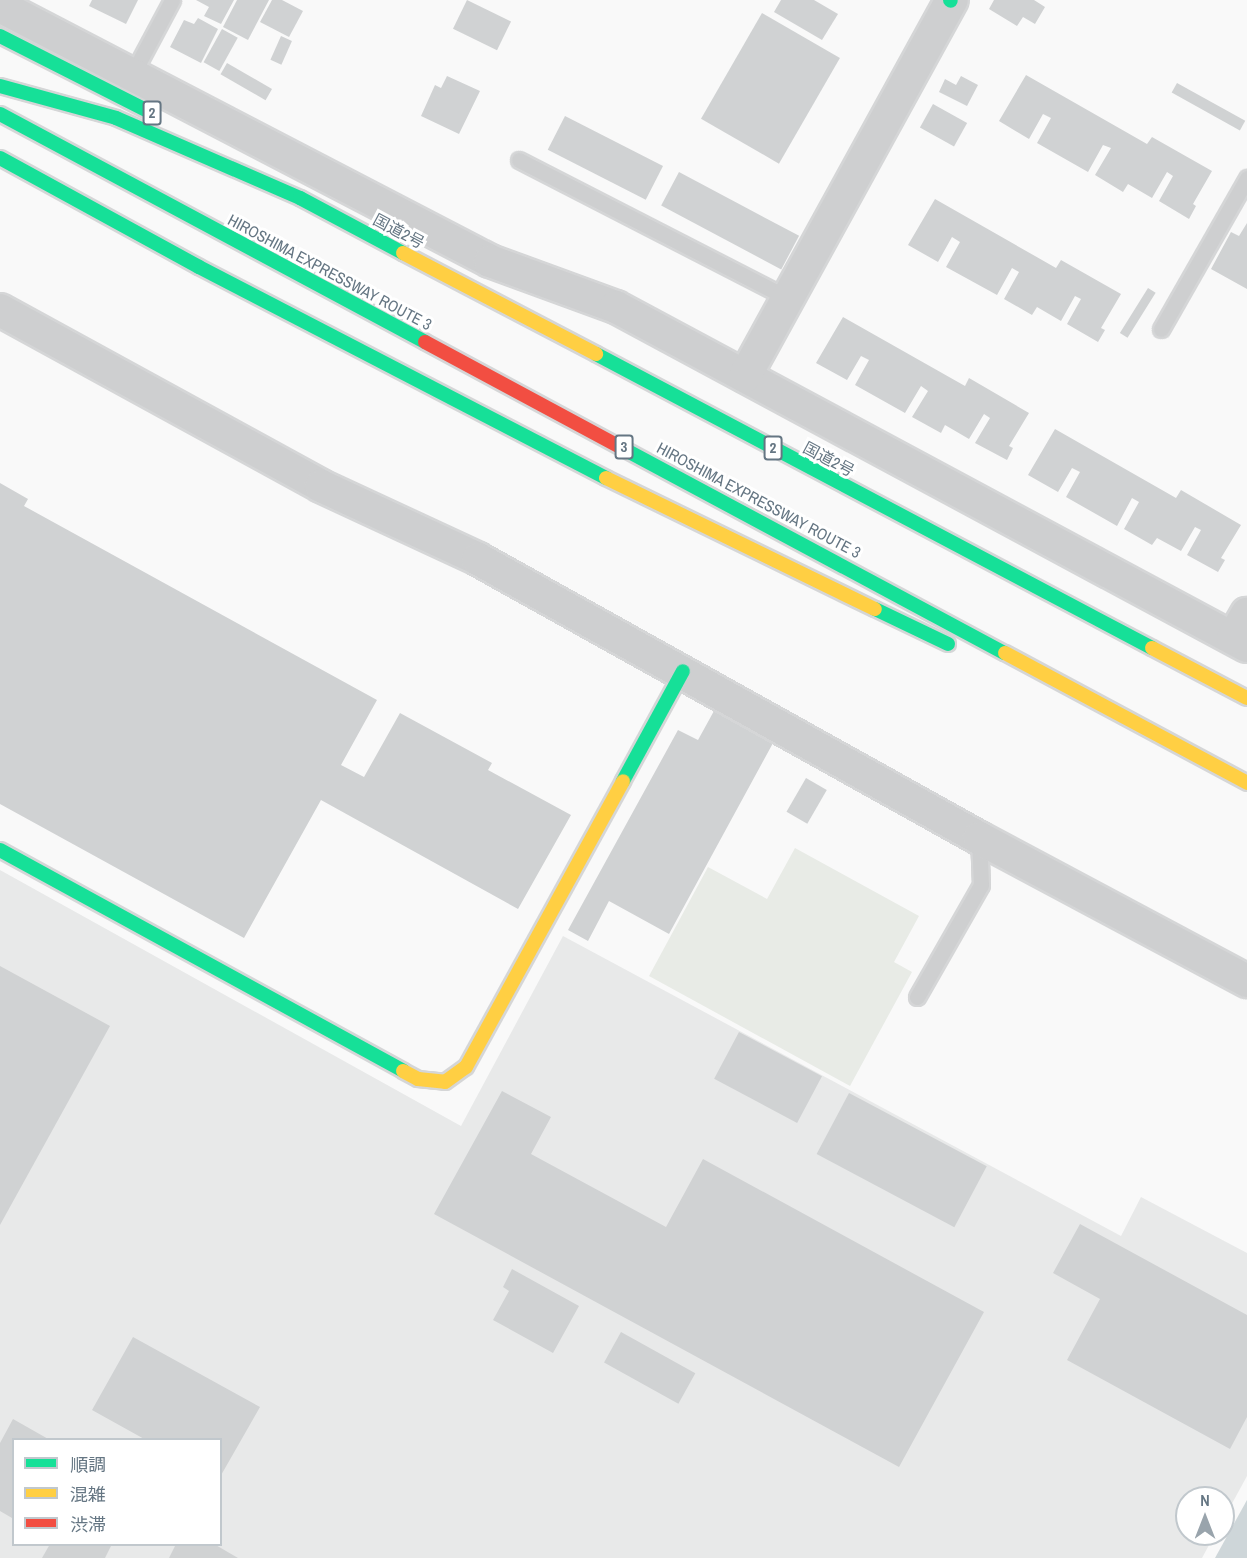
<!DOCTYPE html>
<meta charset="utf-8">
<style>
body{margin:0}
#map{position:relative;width:1247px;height:1558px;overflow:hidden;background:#f9f9f9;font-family:"Archivo Narrow","Noto Sans JP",sans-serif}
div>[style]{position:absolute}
.built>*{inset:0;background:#e8e9e9}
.green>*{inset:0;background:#e8ebe6}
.water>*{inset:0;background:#ced6d9}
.building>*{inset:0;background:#d0d2d3;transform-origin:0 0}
.roads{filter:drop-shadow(2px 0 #d5d6d7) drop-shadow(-2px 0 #d5d6d7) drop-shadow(0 2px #d5d6d7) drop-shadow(0 -2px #d5d6d7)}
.lane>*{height:15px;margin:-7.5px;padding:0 7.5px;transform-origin:7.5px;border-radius:7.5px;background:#cecfd0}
.street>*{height:32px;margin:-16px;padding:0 16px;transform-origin:16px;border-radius:16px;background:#cecfd0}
.fast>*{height:14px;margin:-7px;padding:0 7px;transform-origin:7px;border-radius:7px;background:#16e098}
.slow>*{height:14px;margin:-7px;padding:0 7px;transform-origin:7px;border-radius:7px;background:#ffcf43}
.jam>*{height:14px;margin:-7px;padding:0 7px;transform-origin:7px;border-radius:7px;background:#f24e42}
span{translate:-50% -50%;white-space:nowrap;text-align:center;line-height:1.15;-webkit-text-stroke:6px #fff;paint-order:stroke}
.shield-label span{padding:2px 4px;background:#fff;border:2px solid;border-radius:4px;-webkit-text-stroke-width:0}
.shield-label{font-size:15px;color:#657683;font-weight:700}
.street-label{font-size:16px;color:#657683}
.legend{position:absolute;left:12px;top:1438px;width:210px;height:108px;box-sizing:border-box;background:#fff;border:2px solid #c1c8cd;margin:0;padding:8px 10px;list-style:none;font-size:18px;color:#657683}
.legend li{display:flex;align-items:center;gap:12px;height:30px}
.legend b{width:30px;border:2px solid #c1c8cd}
.north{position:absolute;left:1175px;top:1486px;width:60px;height:60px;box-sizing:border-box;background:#fff;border:2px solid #c1c8cd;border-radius:50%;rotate:0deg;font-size:16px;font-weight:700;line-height:24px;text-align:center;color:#657683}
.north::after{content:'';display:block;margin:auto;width:21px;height:27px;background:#99a4ac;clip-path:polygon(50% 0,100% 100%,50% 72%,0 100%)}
</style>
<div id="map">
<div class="built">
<div style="clip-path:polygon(evenodd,0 870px,461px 1126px,563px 936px,1121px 1236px,1141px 1197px,1247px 1253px,1247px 1476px,1223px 1520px,1223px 1498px,1187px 1498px,1187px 1534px,1215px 1534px,1202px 1558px,0 1558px,0 870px,14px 1440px,220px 1440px,220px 1544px,14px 1544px,14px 1440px)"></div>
</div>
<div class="green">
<div style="clip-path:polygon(795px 848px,919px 916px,894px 962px,912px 972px,850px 1086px,649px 976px,708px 867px,767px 899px)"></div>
</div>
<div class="water">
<div style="clip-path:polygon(1247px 1500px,1247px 1558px,1215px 1558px)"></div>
</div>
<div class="building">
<div style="clip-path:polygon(92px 0,138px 0,126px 24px,89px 6px)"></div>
<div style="clip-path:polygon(196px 0,234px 0,221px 24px,204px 16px,209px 7px)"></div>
<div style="clip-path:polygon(237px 0,269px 0,248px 40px,223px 27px)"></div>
<div style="clip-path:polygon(272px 0,282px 0,303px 11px,289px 37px,260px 22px)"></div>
<div style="left:467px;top:0;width:49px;height:32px;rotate:26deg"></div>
<div style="clip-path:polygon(781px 0,814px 0,838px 14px,822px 40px,774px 12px)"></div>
<div style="clip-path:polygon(994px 0,1034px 0,1045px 7px,1035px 24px,1023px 17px,1017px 26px,989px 9px)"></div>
<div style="left:762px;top:13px;width:90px;height:122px;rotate:30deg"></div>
<div style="clip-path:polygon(198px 18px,218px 29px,201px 63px,170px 47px,184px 20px,194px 24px)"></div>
<div style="left:222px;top:29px;width:18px;height:38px;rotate:29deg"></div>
<div style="left:281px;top:36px;width:12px;height:26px;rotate:24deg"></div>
<div style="left:227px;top:63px;width:52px;height:13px;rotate:30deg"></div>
<div style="clip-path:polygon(1026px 75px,1147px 144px,1152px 137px,1212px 171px,1193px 204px,1196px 206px,1189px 219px,1159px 201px,1173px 176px,1167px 172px,1152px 198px,1128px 184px,1123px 192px,1095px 175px,1111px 148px,1103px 145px,1088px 172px,1037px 143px,1051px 118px,1043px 114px,1029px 139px,999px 121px)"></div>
<div style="clip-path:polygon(447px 76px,480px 91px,459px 134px,421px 116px,435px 85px,441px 88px)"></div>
<div style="clip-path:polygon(961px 76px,978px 85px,967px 106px,939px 92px,945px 79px,956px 85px)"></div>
<div style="left:1177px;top:83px;width:78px;height:11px;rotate:29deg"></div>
<div style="left:933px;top:104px;width:39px;height:27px;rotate:29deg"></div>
<div style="left:565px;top:116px;width:110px;height:38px;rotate:27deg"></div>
<div style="left:679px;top:172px;width:136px;height:38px;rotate:28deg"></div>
<div style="clip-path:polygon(935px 199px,1056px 268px,1061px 260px,1121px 294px,1101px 328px,1105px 330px,1098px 342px,1067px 324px,1081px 299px,1075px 296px,1061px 321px,1037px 307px,1032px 315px,1004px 299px,1019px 272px,1012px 268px,997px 295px,946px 267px,960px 242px,952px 237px,938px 262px,908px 245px)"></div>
<div style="clip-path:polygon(1247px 223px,1247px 289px,1211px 269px,1231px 232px,1239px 236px)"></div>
<div style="left:1148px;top:288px;width:9px;height:53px;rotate:32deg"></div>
<div style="clip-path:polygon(843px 317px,965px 386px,969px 378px,1029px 413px,1009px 446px,1013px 448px,1007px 460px,975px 443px,990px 418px,984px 414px,969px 439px,945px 425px,941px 433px,912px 417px,928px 391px,921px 386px,905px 413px,855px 385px,869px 360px,861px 356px,847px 380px,816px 363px)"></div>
<div style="clip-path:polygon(1055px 429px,1176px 498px,1181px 490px,1241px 525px,1221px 558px,1225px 560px,1218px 572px,1187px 555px,1201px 530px,1195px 527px,1181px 551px,1157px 538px,1152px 545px,1124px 529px,1139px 502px,1132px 498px,1117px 526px,1066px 497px,1080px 472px,1072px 468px,1058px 492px,1028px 475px)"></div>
<div style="clip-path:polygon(0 483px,28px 499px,24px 506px,377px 700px,341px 765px,364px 777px,400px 713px,492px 763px,488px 770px,571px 815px,518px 909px,321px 800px,244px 938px,0 804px)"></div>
<div style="clip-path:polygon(720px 700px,779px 732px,669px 934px,609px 901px,588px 941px,568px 930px,678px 730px,698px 740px)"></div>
<div style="left:806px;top:778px;width:24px;height:39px;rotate:30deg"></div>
<div style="clip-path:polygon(0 966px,110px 1026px,0 1225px)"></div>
<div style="left:739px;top:1032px;width:94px;height:53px;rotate:28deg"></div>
<div style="clip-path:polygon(502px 1091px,551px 1117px,531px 1154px,666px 1227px,703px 1159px,984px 1312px,899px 1467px,434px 1214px)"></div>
<div style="left:849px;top:1093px;width:156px;height:69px;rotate:28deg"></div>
<div style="clip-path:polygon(1080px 1224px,1247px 1315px,1247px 1417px,1230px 1449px,1067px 1360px,1100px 1299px,1053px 1273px)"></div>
<div style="clip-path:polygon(512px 1269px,579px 1306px,553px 1353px,493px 1320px,509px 1291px,503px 1287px)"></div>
<div style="left:621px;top:1332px;width:85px;height:35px;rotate:29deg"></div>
<div style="clip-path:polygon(133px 1337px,260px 1407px,220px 1477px,220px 1440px,146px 1440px,92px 1410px)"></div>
<div style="clip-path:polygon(13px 1419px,50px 1440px,14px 1440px,12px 1518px,0 1511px,0 1443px)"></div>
<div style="clip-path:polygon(50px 1544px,112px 1544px,105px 1558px,42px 1558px)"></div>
<div style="clip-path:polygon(176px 1544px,214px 1544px,238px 1558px,169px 1558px)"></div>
</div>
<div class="roads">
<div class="lane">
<div style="left:132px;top:75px;width:85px;rotate:-61.9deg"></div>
<div style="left:519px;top:160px;width:301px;rotate:27.2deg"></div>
<div style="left:1161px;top:329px;width:174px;rotate:-60.3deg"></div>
<div style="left:917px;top:997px;width:129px;rotate:-60.3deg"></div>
<div style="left:981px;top:885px;width:47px;rotate:-92.4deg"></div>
</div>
<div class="street">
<div style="left:0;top:6px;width:552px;rotate:27.49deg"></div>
<div style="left:490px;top:261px;width:134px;rotate:20.1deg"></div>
<div style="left:616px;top:307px;width:716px;rotate:28.25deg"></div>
<div style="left:0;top:310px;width:366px;rotate:28.7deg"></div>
<div style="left:321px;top:486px;width:173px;rotate:24.9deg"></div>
<div style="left:478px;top:559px;width:573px;rotate:29.11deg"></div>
<div style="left:979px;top:838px;width:304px;rotate:28.1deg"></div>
<div style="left:745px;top:376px;width:429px;rotate:-61.2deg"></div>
<div style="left:1233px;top:638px;width:28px;rotate:-60deg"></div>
</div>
<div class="fast">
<div style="left:950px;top:0;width:1px;rotate:45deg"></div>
<div style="left:0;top:36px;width:168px;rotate:26.9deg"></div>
<div style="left:0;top:86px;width:120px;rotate:15.4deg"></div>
<div style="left:116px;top:118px;width:201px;rotate:23.5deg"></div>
<div style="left:300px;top:198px;width:117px;rotate:28.1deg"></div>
<div style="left:0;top:114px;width:482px;rotate:28.2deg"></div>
<div style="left:0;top:158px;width:227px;rotate:28.7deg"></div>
<div style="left:199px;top:267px;width:458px;rotate:27.4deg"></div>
<div style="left:596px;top:354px;width:629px;rotate:27.87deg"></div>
<div style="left:622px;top:448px;width:434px;rotate:28.2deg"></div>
<div style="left:875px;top:609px;width:81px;rotate:25.6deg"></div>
<div style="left:623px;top:781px;width:125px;rotate:-61.4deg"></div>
<div style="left:0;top:850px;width:460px;rotate:28.7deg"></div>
</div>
<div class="slow">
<div style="left:403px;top:253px;width:218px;rotate:27.6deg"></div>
<div style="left:606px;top:478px;width:299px;rotate:26deg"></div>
<div style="left:1152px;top:648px;width:107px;rotate:27.8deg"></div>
<div style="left:1005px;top:653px;width:275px;rotate:28.2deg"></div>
<div style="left:403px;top:1071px;width:17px;rotate:28deg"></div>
<div style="left:418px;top:1079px;width:27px;rotate:6deg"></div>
<div style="left:445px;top:1082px;width:26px;rotate:-36deg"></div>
<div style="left:466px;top:1067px;width:326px;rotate:-61.2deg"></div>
</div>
<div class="jam">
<div style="left:425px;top:342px;width:224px;rotate:28.3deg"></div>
</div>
</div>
<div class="shield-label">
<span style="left:152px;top:113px">2</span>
<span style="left:624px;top:447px">3</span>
<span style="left:773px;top:448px">2</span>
</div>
<div class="street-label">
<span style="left:399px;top:231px;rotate:28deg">国道2号</span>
<span style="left:330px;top:272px;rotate:28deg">HIROSHIMA EXPRESSWAY ROUTE 3</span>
<span style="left:829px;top:459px;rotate:28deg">国道2号</span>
<span style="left:759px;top:500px;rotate:28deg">HIROSHIMA EXPRESSWAY ROUTE 3</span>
</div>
<ul class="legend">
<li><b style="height:8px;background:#16e098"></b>順調</li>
<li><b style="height:8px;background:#ffcf43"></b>混雑</li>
<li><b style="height:8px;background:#f24e42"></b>渋滞</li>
</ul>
<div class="north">N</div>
</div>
